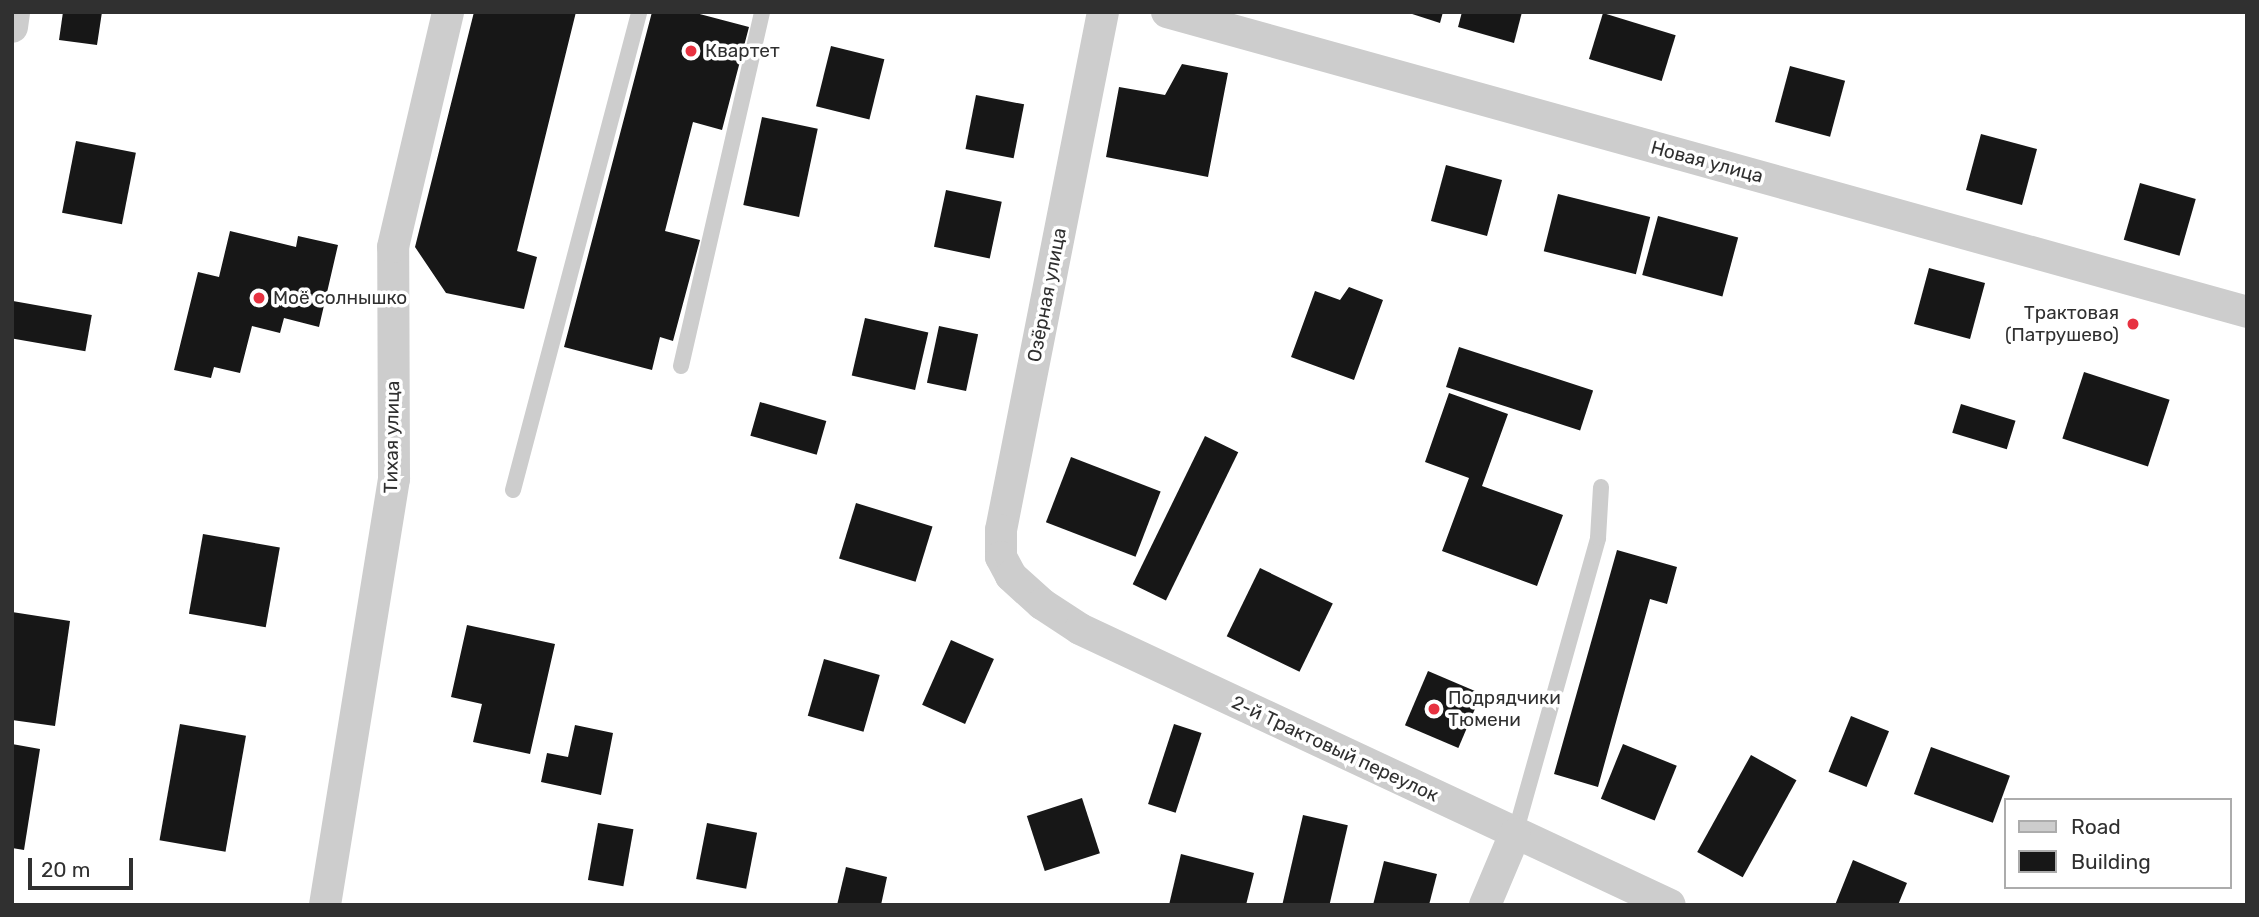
<!DOCTYPE html>
<meta charset="utf-8">
<style>
body{margin:0}
#map{position:relative;width:2259px;height:917px;overflow:hidden;background:#fff;font-family:Rubik,sans-serif}
div>[style]{position:absolute}
.building>*{inset:0;background:#171717;transform-origin:0 0}
.lane>*{height:16px;margin:-8px;padding:0 8px;transform-origin:8px;border-radius:8px;background:#cdcdcd}
.street>*{height:32px;margin:-16px;padding:0 16px;transform-origin:16px;border-radius:16px;background:#cdcdcd}
.dots>*{width:19px;height:19px;translate:-50% -50%;box-sizing:border-box;border:4px solid #fff;border-radius:50%}
span{translate:-50% -50%;white-space:nowrap;text-align:center;line-height:1.15;-webkit-text-stroke:7px #fff;paint-order:stroke}
.poi-label{font-size:19px;color:#303030}
.left{translate:0 -50%;text-align:left}
.right{translate:-100% -50%;text-align:right}
.street-label{font-size:19px;color:#303030}
.frame{position:absolute;inset:0;border:14px solid #303030;pointer-events:none}
.legend{position:absolute;left:2004px;top:798px;width:228px;height:91px;box-sizing:border-box;background:#fff;border:2px solid #acacac;margin:0;padding:9px 12px;list-style:none;font-size:21px;color:#303030}
.legend li{display:flex;align-items:center;gap:14px;height:35px}
.legend b{width:35px;border:2px solid #acacac}
.scale{position:absolute;left:28px;top:858px;width:105px;height:32px;box-sizing:border-box;border:4px solid #303030;border-top:0;padding-left:9px;font-size:21px;line-height:24px;white-space:nowrap;color:#303030;-webkit-text-stroke:5px #fff;paint-order:stroke}
</style>
<div id="map">
<div class="building">
<div style="clip-path:polygon(63px 12px,102px 12px,97px 45px,59px 40px)"></div>
<div style="clip-path:polygon(474px 12px,576px 12px,517px 251px,537px 257px,524px 309px,446px 293px,415px 247px)"></div>
<div style="clip-path:polygon(652px 12px,692px 12px,749px 27px,722px 130px,693px 122px,665px 231px,700px 240px,673px 341px,660px 337px,652px 370px,564px 347px)"></div>
<div style="clip-path:polygon(1406px 12px,1443px 12px,1440px 23px)"></div>
<div style="clip-path:polygon(1462px 12px,1522px 12px,1514px 43px,1458px 27px)"></div>
<div style="left:1603px;top:13px;width:76px;height:48px;rotate:17deg"></div>
<div style="left:831px;top:46px;width:55px;height:62px;rotate:14deg"></div>
<div style="clip-path:polygon(1182px 64px,1228px 73px,1208px 177px,1106px 157px,1119px 87px,1165px 95px)"></div>
<div style="left:1790px;top:66px;width:57px;height:58px;rotate:15deg"></div>
<div style="left:976px;top:95px;width:49px;height:55px;rotate:11deg"></div>
<div style="left:762px;top:117px;width:57px;height:90px;rotate:12deg"></div>
<div style="left:1981px;top:134px;width:58px;height:58px;rotate:15deg"></div>
<div style="left:76px;top:141px;width:61px;height:73px;rotate:11deg"></div>
<div style="left:1446px;top:165px;width:58px;height:58px;rotate:15deg"></div>
<div style="left:2140px;top:183px;width:58px;height:59px;rotate:16deg"></div>
<div style="left:946px;top:190px;width:57px;height:58px;rotate:12deg"></div>
<div style="left:1558px;top:194px;width:95px;height:59px;rotate:14deg"></div>
<div style="left:1658px;top:216px;width:83px;height:61px;rotate:15deg"></div>
<div style="clip-path:polygon(230px 231px,296px 247px,298px 236px,338px 245px,319px 327px,284px 318px,280px 333px,252px 326px,240px 373px,214px 367px,211px 378px,174px 370px,198px 272px,219px 277px)"></div>
<div style="left:1929px;top:268px;width:58px;height:58px;rotate:15deg"></div>
<div style="clip-path:polygon(1349px 287px,1383px 300px,1354px 380px,1291px 357px,1315px 291px,1340px 300px)"></div>
<div style="left:13px;top:301px;width:80px;height:37px;rotate:10deg"></div>
<div style="left:865px;top:318px;width:65px;height:59px;rotate:13deg"></div>
<div style="left:939px;top:326px;width:40px;height:58px;rotate:12deg"></div>
<div style="left:1459px;top:347px;width:141px;height:42px;rotate:18deg"></div>
<div style="left:2084px;top:372px;width:90px;height:70px;rotate:18deg"></div>
<div style="clip-path:polygon(1449px 393px,1508px 414px,1482px 486px,1563px 515px,1537px 586px,1442px 551px,1469px 478px,1425px 462px)"></div>
<div style="left:760px;top:402px;width:69px;height:35px;rotate:16deg"></div>
<div style="left:1961px;top:404px;width:57px;height:30px;rotate:17deg"></div>
<div style="left:1205px;top:436px;width:37px;height:165px;rotate:26deg"></div>
<div style="left:1071px;top:457px;width:96px;height:70px;rotate:21deg"></div>
<div style="left:856px;top:503px;width:80px;height:58px;rotate:17deg"></div>
<div style="left:203px;top:534px;width:78px;height:81px;rotate:10deg"></div>
<div style="clip-path:polygon(1617px 550px,1677px 567px,1667px 604px,1650px 599px,1598px 787px,1554px 774px)"></div>
<div style="left:1260px;top:568px;width:81px;height:76px;rotate:26deg"></div>
<div style="clip-path:polygon(12px 612px,70px 621px,55px 726px,12px 720px)"></div>
<div style="clip-path:polygon(467px 625px,555px 644px,530px 754px,473px 742px,482px 704px,451px 697px)"></div>
<div style="left:951px;top:640px;width:47px;height:71px;rotate:24deg"></div>
<div style="left:824px;top:659px;width:58px;height:59px;rotate:16deg"></div>
<div style="left:1428px;top:671px;width:58px;height:59px;rotate:23deg"></div>
<div style="left:1851px;top:716px;width:41px;height:60px;rotate:22deg"></div>
<div style="left:180px;top:724px;width:67px;height:118px;rotate:10deg"></div>
<div style="left:1174px;top:724px;width:29px;height:84px;rotate:18deg"></div>
<div style="clip-path:polygon(575px 725px,613px 733px,601px 795px,541px 782px,547px 753px,568px 757px)"></div>
<div style="clip-path:polygon(12px 744px,40px 749px,24px 850px,12px 848px)"></div>
<div style="left:1623px;top:744px;width:58px;height:59px;rotate:22deg"></div>
<div style="left:1931px;top:747px;width:84px;height:50px;rotate:20deg"></div>
<div style="left:1751px;top:755px;width:52px;height:111px;rotate:29deg"></div>
<div style="left:1082px;top:798px;width:58px;height:58px;rotate:72deg"></div>
<div style="left:1303px;top:815px;width:46px;height:92px;rotate:13deg"></div>
<div style="left:598px;top:823px;width:36px;height:58px;rotate:10deg"></div>
<div style="left:707px;top:823px;width:51px;height:57px;rotate:11deg"></div>
<div style="clip-path:polygon(1181px 854px,1254px 873px,1246px 905px,1169px 905px)"></div>
<div style="clip-path:polygon(1853px 860px,1907px 883px,1898px 905px,1835px 905px)"></div>
<div style="clip-path:polygon(1384px 861px,1437px 874px,1429px 905px,1373px 905px)"></div>
<div style="clip-path:polygon(846px 867px,887px 877px,881px 905px,837px 905px)"></div>
</div>
<div class="lane">
<div style="left:681px;top:366px;width:363px;rotate:-77.1deg"></div>
<div style="left:513px;top:490px;width:494px;rotate:-75.2deg"></div>
<div style="left:1515px;top:834px;width:307px;rotate:-74.3deg"></div>
<div style="left:1598px;top:538px;width:51px;rotate:-86.6deg"></div>
</div>
<div class="street">
<div style="left:1103px;top:12px;width:528px;rotate:101.14deg"></div>
<div style="left:1001px;top:530px;width:27px;rotate:90deg"></div>
<div style="left:1001px;top:557px;width:21px;rotate:62deg"></div>
<div style="left:1011px;top:576px;width:42px;rotate:42.1deg"></div>
<div style="left:1042px;top:604px;width:45px;rotate:33.3deg"></div>
<div style="left:1080px;top:629px;width:651px;rotate:25.07deg"></div>
<div style="left:1167px;top:12px;width:1121px;rotate:15.52deg"></div>
<div style="left:12px;top:27px;width:15px;rotate:-82deg"></div>
<div style="left:325px;top:905px;width:432px;rotate:-80.8deg"></div>
<div style="left:394px;top:479px;width:232px;rotate:-90.2deg"></div>
<div style="left:393px;top:247px;width:241px;rotate:-76.8deg"></div>
<div style="left:1485px;top:905px;width:77px;rotate:-67.1deg"></div>
</div>
<div class="dots">
<div style="left:691px;top:51px;background:#e73241"></div>
<div style="left:259px;top:298px;background:#e73241"></div>
<div style="left:2133px;top:324px;background:#e73241"></div>
<div style="left:1434px;top:709px;background:#e73241"></div>
</div>
<div class="poi-label">
<span class="left" style="left:705px;top:51px">Квартет</span>
<span class="left" style="left:273px;top:298px">Моё солнышко</span>
<span class="right" style="left:2119px;top:324px">Трактовая<br>(Патрушево)</span>
<span class="left" style="left:1448px;top:709px">Подрядчики<br>Тюмени</span>
</div>
<div class="street-label">
<span style="left:1707px;top:162px;rotate:15deg">Новая улица</span>
<span style="left:1047px;top:295px;rotate:-79deg">Озёрная улица</span>
<span style="left:392px;top:437px;rotate:-89deg">Тихая улица</span>
<span style="left:1335px;top:749px;rotate:25deg">2-й Трактовый переулок</span>
</div>
<div class="frame"></div>
<ul class="legend">
<li><b style="height:9px;background:#cdcdcd"></b>Road</li>
<li><b style="height:19px;background:#171717"></b>Building</li>
</ul>
<div class="scale">20 m</div>
</div>
